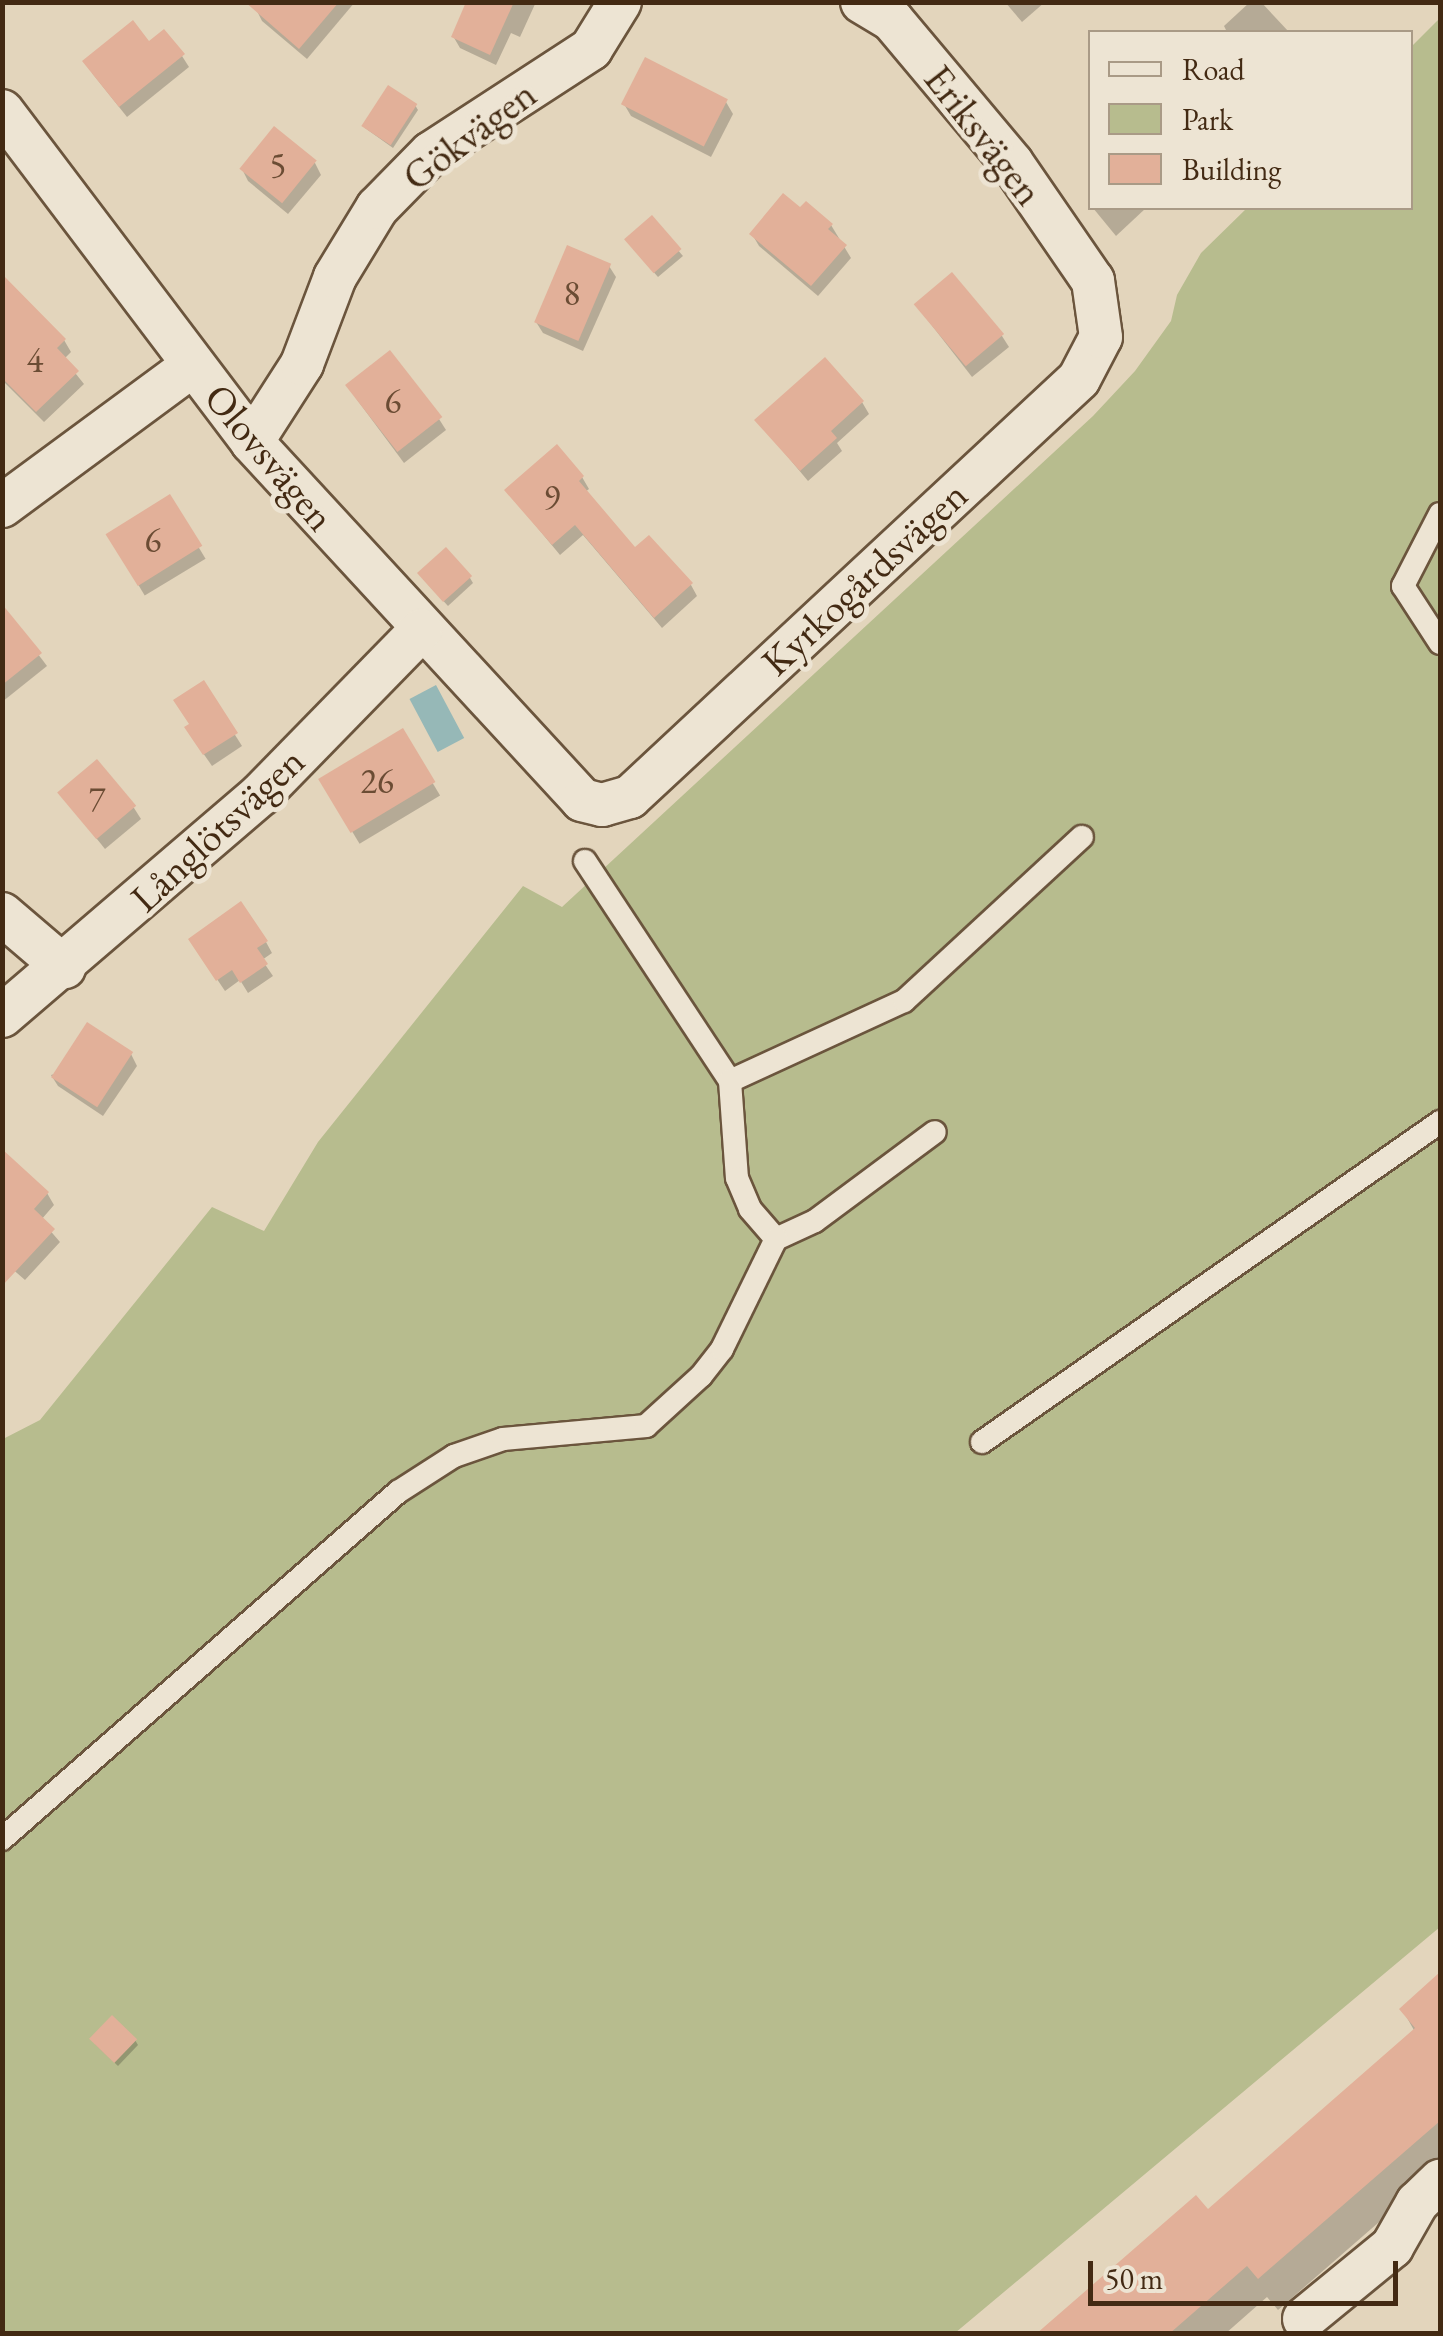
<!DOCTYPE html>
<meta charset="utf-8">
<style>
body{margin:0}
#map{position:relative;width:1443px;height:2336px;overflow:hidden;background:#e3d5bc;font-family:"EB Garamond",serif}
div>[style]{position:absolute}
.green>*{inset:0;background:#b7bc8e}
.water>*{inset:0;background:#96b8b7;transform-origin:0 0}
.shadow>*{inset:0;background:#0003;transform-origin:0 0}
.building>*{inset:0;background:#e2b099;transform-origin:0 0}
.roads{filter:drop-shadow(2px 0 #6b553d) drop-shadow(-2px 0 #6b553d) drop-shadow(0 2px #6b553d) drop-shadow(0 -2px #6b553d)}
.lane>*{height:22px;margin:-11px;padding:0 11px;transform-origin:11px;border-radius:11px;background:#ede4d3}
.street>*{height:42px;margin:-21px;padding:0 21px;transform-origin:21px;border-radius:21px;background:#ede4d3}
span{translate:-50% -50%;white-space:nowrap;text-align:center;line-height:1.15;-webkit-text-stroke:10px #ede4d3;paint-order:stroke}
.number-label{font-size:35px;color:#6b4c34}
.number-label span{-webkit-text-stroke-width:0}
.street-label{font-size:40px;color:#432a13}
.frame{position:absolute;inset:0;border:5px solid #432a13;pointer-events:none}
.legend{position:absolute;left:1088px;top:30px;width:325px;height:180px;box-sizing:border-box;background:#ede4d3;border:2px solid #a99a86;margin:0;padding:12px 18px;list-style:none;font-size:30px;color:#432a13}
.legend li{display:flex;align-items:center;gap:20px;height:50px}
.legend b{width:50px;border:2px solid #a99a86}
.scale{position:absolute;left:1088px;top:2261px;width:310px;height:45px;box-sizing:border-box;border:5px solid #432a13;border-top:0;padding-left:12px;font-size:30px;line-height:35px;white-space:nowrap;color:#432a13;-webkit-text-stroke:8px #ede4d3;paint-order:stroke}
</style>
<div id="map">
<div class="green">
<div style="clip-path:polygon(1440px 18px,1440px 1927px,955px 2333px,3px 2334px,3px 1439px,40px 1420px,212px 1207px,264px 1231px,318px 1142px,523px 886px,562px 907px,1093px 416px,1135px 371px,1171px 321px,1177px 295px,1201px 253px,1247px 208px,1410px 208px,1411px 47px)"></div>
</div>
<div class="water">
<div style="left:436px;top:685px;width:60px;height:30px;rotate:62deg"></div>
</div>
<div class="shadow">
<div style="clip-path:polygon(262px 2px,355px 2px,307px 59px,262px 21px,256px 9px)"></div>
<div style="clip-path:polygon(469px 2px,536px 2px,520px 37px,511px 33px,496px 65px,460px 48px,453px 36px)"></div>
<div style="clip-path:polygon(1005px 2px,1045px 2px,1022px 22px)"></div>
<div style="clip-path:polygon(1250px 2px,1261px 2px,1289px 32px,1227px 32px,1224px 26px)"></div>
<div style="clip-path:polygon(149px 45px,182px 56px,189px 67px,127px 117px,92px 73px)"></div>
<div style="clip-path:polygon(726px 102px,733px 114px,711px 157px,631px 116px,624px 104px)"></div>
<div style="clip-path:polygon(415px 105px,418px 110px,393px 148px,365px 128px)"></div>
<div style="clip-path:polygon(315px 163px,321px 175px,288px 214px,248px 181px,242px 169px)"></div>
<div style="clip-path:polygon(1093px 208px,1146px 208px,1116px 236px)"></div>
<div style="clip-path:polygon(801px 210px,831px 225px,851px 258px,818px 296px,759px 246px,752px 234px)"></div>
<div style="clip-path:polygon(651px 219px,683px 256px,658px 277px,631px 246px)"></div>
<div style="clip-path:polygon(609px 266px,616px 277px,583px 351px,543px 333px,536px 322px)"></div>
<div style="clip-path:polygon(916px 305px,1002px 336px,1009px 347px,972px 377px)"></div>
<div style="clip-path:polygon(2px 306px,64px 340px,71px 352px,64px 359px,84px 384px,44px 422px,2px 380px)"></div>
<div style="clip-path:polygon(355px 397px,439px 419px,446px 430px,404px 463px)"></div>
<div style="clip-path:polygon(862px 402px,869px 414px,837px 443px,842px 451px,808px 481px,757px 420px)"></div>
<div style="clip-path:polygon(582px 477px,589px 489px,585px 492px,635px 551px,691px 585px,697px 596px,662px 628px,583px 535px,560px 555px,507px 491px)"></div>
<div style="left:169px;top:498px;width:71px;height:71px;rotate:59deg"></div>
<div style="clip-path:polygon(470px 578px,473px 583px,448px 606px,423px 579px)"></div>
<div style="clip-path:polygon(4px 609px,47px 666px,2px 702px,2px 610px)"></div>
<div style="clip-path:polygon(203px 684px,242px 746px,212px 766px,194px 740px,192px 725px)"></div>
<div style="left:402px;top:732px;width:74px;height:94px;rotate:59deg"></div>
<div style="clip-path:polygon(60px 793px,134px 808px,141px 819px,105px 849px)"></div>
<div style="clip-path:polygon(266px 942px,272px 953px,262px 960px,273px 976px,248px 993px,240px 980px,225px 991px,198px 951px)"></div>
<div style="clip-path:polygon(131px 1054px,137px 1066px,103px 1116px,58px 1086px,51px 1075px)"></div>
<div style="clip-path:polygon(2px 1177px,47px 1193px,54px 1205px,41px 1220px,60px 1242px,25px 1280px,2px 1260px)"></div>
<div style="clip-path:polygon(1440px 1976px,1440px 2169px,1278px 2310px,1267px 2297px,1225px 2334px,1040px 2334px,1208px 2213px,1415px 2032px,1402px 2009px)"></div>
<div style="clip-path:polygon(135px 2040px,138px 2045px,118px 2066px,95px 2044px)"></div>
</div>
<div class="building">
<div style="clip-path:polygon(245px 2px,339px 2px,299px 49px)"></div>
<div style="clip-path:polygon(466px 2px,514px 2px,490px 55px,451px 37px)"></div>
<div style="clip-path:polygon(133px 20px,149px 41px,164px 29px,185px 54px,119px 107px,82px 61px)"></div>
<div style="left:645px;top:57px;width:93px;height:53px;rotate:27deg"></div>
<div style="left:388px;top:85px;width:35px;height:49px;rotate:33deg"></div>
<div style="left:274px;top:126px;width:55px;height:55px;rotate:39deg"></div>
<div style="clip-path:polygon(783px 193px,800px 207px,806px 201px,833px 224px,828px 229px,847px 245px,811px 286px,749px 234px)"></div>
<div style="left:652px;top:215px;width:45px;height:37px;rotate:49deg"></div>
<div style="left:567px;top:245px;width:48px;height:84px;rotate:23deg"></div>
<div style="left:952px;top:272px;width:81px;height:50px;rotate:50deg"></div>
<div style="clip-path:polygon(2px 274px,66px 339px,57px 348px,79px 371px,36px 412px,2px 378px)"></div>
<div style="left:390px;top:350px;width:85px;height:57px;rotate:52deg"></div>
<div style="clip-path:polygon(825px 357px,864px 401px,831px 431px,837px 438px,800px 471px,754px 420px)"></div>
<div style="clip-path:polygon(557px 444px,584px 476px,579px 481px,635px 547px,649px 535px,693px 583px,654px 618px,575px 525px,552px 545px,504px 490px)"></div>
<div style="left:170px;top:494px;width:61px;height:76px;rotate:58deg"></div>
<div style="left:446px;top:547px;width:39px;height:39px;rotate:48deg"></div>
<div style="clip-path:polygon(2px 604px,42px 653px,2px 685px)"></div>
<div style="clip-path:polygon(204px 680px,238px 733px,203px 755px,184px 727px,189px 724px,173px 700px)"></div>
<div style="left:403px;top:728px;width:63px;height:99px;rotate:59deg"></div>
<div style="left:97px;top:759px;width:61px;height:52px;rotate:50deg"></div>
<div style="clip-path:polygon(241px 901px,268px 941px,257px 948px,268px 964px,240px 983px,232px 970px,216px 981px,188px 939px)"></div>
<div style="left:87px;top:1022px;width:55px;height:66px;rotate:33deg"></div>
<div style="clip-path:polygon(2px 1149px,49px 1192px,34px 1209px,55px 1229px,2px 1286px)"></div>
<div style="clip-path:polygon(1440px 1972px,1440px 2121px,1258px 2279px,1247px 2266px,1169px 2334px,1036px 2334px,1196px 2195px,1208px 2209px,1415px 2028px,1399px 2009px)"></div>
<div style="left:112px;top:2015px;width:35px;height:33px;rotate:44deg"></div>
</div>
<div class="roads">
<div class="lane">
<div style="left:1440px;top:514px;width:81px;rotate:117.2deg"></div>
<div style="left:1403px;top:586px;width:68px;rotate:57deg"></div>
<div style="left:585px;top:861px;width:263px;rotate:56.6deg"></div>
<div style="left:730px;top:1081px;width:97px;rotate:85.9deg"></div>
<div style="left:737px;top:1178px;width:34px;rotate:67deg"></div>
<div style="left:750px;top:1209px;width:40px;rotate:49deg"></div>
<div style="left:776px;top:1239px;width:43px;rotate:-24.8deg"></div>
<div style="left:815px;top:1221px;width:149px;rotate:-36.6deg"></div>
<div style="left:730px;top:1081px;width:192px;rotate:-24.7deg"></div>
<div style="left:904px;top:1001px;width:242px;rotate:-42.7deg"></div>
<div style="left:982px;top:1442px;width:559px;rotate:-34.94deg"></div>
<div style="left:2px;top:1839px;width:527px;rotate:-41.23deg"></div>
<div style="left:398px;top:1492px;width:67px;rotate:-32.7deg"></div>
<div style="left:454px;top:1456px;width:52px;rotate:-19.1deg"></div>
<div style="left:503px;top:1439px;width:144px;rotate:-5.2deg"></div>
<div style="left:646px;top:1426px;width:74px;rotate:-42.3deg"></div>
<div style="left:701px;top:1376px;width:34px;rotate:-52deg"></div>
<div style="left:722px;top:1349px;width:123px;rotate:-63.9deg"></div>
</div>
<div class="street">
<div style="left:2px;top:111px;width:415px;rotate:52.9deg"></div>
<div style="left:252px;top:442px;width:487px;rotate:47.3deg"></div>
<div style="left:582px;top:800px;width:21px;rotate:14deg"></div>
<div style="left:602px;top:805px;width:29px;rotate:-16deg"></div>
<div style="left:630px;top:797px;width:613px;rotate:-42.95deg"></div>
<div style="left:1079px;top:379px;width:47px;rotate:-62.4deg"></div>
<div style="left:1101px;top:337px;width:57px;rotate:-98.1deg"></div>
<div style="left:1093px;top:281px;width:143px;rotate:-124.5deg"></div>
<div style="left:1012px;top:163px;width:187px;rotate:-130deg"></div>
<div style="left:892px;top:20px;width:35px;rotate:-149deg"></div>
<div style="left:252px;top:442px;width:93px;rotate:-57.3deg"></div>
<div style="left:302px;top:364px;width:93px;rotate:-69.2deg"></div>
<div style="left:335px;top:277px;width:81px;rotate:-58.7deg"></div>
<div style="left:377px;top:208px;width:77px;rotate:-45.5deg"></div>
<div style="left:431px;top:153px;width:191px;rotate:-33deg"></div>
<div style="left:591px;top:49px;width:55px;rotate:-58.3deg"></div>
<div style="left:2px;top:506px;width:237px;rotate:-36.4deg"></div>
<div style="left:2px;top:914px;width:82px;rotate:40.5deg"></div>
<div style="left:2px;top:1016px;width:341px;rotate:-40.6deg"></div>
<div style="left:261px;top:794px;width:229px;rotate:-45.7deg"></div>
<div style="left:1304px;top:2319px;width:114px;rotate:-39.3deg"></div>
<div style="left:1392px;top:2247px;width:51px;rotate:-60.4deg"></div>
<div style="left:1417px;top:2203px;width:32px;rotate:-44deg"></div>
</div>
</div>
<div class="number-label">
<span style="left:278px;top:165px">5</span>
<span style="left:572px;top:293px">8</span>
<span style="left:35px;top:360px">4</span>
<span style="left:393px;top:401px">6</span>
<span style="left:552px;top:497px">9</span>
<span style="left:153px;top:540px">6</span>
<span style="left:377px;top:781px">26</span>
<span style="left:97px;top:799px">7</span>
</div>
<div class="street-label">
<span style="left:469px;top:135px;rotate:-37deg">Gökvägen</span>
<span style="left:984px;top:135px;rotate:52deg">Eriksvägen</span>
<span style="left:270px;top:457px;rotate:50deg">Olovsvägen</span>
<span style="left:864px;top:578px;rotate:-43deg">Kyrkogårdsvägen</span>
<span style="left:217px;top:829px;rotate:-43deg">Långlötsvägen</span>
</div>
<div class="frame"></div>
<ul class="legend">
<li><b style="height:12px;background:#ede4d3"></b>Road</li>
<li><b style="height:28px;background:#b7bc8e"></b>Park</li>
<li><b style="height:28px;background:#e2b099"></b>Building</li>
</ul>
<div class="scale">50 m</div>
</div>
